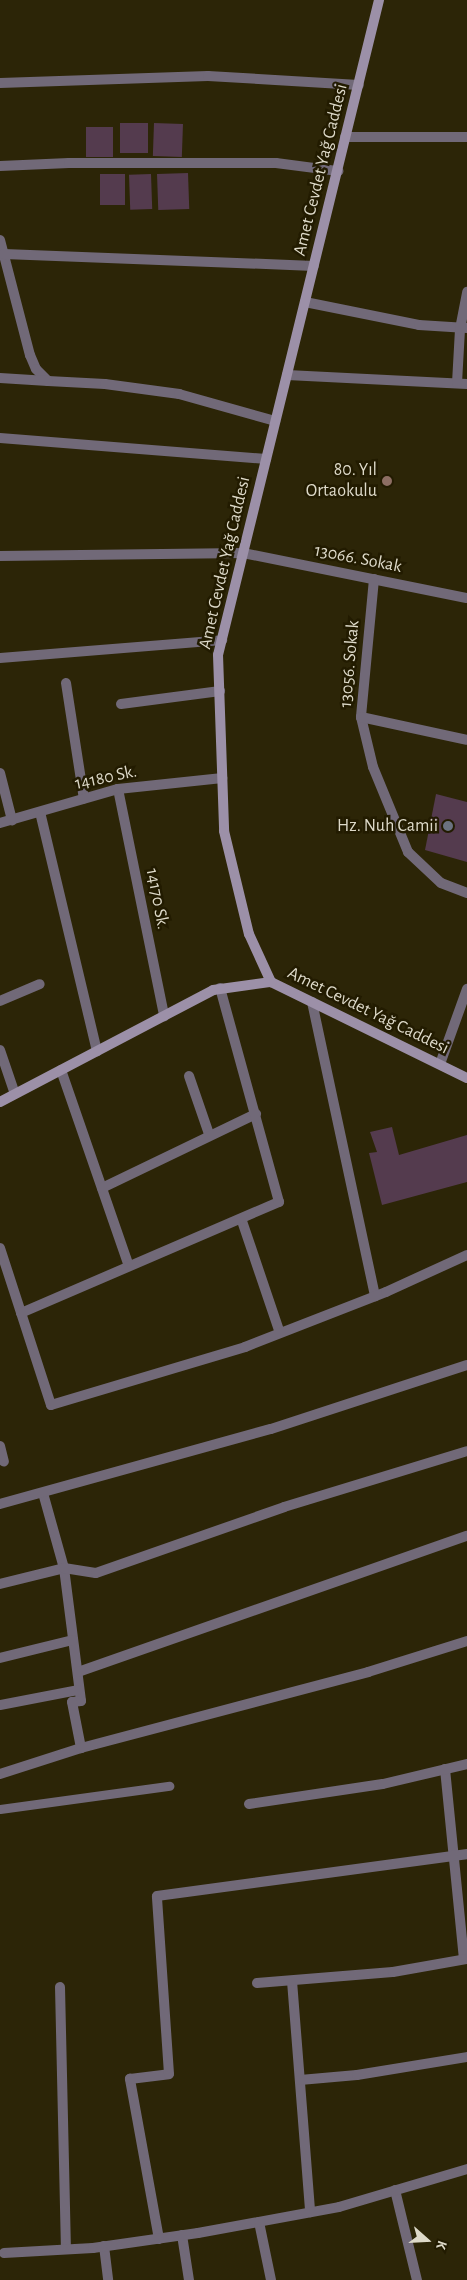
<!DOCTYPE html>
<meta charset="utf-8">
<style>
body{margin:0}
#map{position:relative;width:467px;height:2280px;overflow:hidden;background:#2c2507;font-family:"Alegreya Sans",sans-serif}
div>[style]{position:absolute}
.building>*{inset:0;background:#543b4e;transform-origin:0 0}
.lane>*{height:9px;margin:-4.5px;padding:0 4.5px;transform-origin:4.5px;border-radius:4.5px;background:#716978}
.street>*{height:10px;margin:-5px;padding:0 5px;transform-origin:5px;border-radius:5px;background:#716978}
.secondary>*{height:10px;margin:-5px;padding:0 5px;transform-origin:5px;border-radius:5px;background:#9c90a8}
.dots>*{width:14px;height:14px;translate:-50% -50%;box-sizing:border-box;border:2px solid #221b00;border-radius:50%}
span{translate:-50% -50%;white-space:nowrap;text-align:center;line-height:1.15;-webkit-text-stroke:5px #221b00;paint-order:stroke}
.street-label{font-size:18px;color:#dedac9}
.poi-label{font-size:18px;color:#dedac9}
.right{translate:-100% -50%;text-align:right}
.north{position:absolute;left:402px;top:2215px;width:50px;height:50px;-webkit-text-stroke:4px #221b00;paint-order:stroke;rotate:109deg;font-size:14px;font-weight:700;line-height:20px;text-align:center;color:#dedac9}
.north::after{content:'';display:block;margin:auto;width:18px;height:22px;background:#dedac9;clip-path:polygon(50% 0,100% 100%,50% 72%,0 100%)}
</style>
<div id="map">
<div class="building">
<div style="left:120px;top:123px;width:28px;height:30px"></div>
<div style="left:154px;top:123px;width:29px;height:33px;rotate:2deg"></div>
<div style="left:86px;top:127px;width:27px;height:30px"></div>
<div style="left:188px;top:173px;width:36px;height:31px;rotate:88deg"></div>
<div style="left:100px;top:174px;width:25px;height:31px"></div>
<div style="left:151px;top:174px;width:35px;height:22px;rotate:88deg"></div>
<div style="clip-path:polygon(436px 794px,467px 802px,467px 862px,425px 850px)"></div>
<div style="clip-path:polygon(392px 1127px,399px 1155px,467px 1135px,467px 1182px,382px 1205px,369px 1153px,377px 1152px,370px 1132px)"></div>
</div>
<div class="lane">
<div style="left:0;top:1809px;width:171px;rotate:-7.8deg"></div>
</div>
<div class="street">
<div style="left:0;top:83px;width:208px;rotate:-1.9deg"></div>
<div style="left:208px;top:76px;width:151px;rotate:3.4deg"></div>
<div style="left:345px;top:137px;width:122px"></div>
<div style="left:0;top:166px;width:69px;rotate:-2.5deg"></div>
<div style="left:69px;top:163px;width:207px"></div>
<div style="left:276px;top:163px;width:63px;rotate:7.4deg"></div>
<div style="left:0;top:240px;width:119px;rotate:75.4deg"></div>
<div style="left:30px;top:355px;width:15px;rotate:67deg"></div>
<div style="left:36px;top:369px;width:17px;rotate:45deg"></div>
<div style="left:48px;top:381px;width:57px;rotate:3deg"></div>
<div style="left:105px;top:384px;width:75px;rotate:7.7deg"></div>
<div style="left:179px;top:394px;width:100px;rotate:15.7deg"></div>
<div style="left:4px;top:254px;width:310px;rotate:2.2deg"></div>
<div style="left:305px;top:302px;width:116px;rotate:11.4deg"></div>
<div style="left:419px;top:325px;width:48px;rotate:3.6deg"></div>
<div style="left:287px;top:375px;width:180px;rotate:2.9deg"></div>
<div style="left:0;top:378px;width:48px;rotate:3.6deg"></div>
<div style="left:457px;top:383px;width:54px;rotate:-86.8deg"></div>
<div style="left:460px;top:329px;width:38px;rotate:-79deg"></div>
<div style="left:0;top:438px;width:267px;rotate:4.5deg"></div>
<div style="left:0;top:556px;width:243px;rotate:-0.7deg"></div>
<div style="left:243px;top:553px;width:228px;rotate:11.4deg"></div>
<div style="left:374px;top:579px;width:139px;rotate:95.4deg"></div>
<div style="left:361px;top:717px;width:51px;rotate:76.5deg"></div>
<div style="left:373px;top:767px;width:92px;rotate:67.6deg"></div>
<div style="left:408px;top:852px;width:45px;rotate:43.2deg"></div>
<div style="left:441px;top:883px;width:28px;rotate:21deg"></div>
<div style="left:0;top:658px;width:223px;rotate:-4.6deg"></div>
<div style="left:66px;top:683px;width:117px;rotate:81.2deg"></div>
<div style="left:121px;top:704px;width:100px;rotate:-7.5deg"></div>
<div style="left:361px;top:717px;width:108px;rotate:12.2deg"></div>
<div style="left:0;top:773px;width:49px;rotate:75.7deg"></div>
<div style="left:118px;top:789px;width:232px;rotate:78.5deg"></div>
<div style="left:40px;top:812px;width:246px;rotate:76.6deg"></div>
<div style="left:0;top:823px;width:123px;rotate:-16.1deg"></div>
<div style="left:118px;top:789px;width:105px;rotate:-6deg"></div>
<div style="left:0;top:1001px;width:43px;rotate:-23deg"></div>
<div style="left:312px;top:1002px;width:301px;rotate:77.9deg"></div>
<div style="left:0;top:1050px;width:46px;rotate:71.2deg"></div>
<div style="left:440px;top:1064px;width:80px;rotate:-70.2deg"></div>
<div style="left:61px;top:1070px;width:207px;rotate:70.9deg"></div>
<div style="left:189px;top:1076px;width:61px;rotate:71deg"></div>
<div style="left:102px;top:1188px;width:171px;rotate:-25.7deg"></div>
<div style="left:242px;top:1221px;width:118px;rotate:71.3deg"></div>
<div style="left:0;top:1248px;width:165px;rotate:72deg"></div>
<div style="left:51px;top:1405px;width:202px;rotate:-16.6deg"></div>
<div style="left:245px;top:1347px;width:151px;rotate:-21.3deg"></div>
<div style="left:386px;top:1292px;width:89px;rotate:-24.6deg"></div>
<div style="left:21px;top:1313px;width:281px;rotate:-23.3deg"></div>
<div style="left:279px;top:1202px;width:222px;rotate:-105.4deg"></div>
<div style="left:0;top:1446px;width:16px;rotate:76deg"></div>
<div style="left:43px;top:1493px;width:78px;rotate:74.4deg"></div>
<div style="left:64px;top:1568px;width:134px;rotate:82.7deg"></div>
<div style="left:81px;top:1701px;width:9px;rotate:174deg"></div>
<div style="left:72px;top:1702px;width:47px;rotate:78.9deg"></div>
<div style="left:0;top:1504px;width:281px;rotate:-15.5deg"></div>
<div style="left:271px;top:1429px;width:206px;rotate:-18.1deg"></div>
<div style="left:0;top:1584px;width:66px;rotate:-14deg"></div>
<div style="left:64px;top:1568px;width:32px;rotate:9deg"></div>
<div style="left:96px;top:1573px;width:199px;rotate:-19.3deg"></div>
<div style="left:284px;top:1507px;width:191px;rotate:-17deg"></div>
<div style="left:0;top:1658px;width:75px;rotate:-13.9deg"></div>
<div style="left:78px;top:1672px;width:412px;rotate:-19.3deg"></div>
<div style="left:0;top:1705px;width:79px;rotate:-10.9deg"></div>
<div style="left:445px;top:1769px;width:191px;rotate:84.3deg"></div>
<div style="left:0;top:1774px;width:85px;rotate:-17.8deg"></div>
<div style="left:81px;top:1748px;width:297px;rotate:-14.8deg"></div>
<div style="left:368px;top:1672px;width:104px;rotate:-17.4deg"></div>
<div style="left:249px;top:1804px;width:135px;rotate:-8.5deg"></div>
<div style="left:383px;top:1784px;width:86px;rotate:-13.4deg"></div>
<div style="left:292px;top:1981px;width:232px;rotate:85.5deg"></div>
<div style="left:257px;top:1983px;width:136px;rotate:-4.6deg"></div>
<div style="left:393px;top:1972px;width:75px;rotate:-10deg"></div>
<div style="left:60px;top:1987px;width:262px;rotate:88.7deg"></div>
<div style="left:300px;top:2080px;width:57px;rotate:-5deg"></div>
<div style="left:357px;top:2075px;width:111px;rotate:-9.3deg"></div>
<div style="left:395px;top:2190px;width:93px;rotate:76.3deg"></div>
<div style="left:259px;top:2222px;width:59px;rotate:78.3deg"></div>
<div style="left:182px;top:2235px;width:46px;rotate:81.2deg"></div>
<div style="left:159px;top:2239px;width:163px;rotate:-100.3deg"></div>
<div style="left:130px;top:2079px;width:39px;rotate:-7deg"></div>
<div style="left:169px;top:2074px;width:178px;rotate:-93.9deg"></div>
<div style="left:157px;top:1896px;width:313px;rotate:-7.7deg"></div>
<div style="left:104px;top:2246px;width:34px;rotate:83deg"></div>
<div style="left:4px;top:2253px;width:89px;rotate:-3.2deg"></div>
<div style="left:93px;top:2248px;width:106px;rotate:-8.1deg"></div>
<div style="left:198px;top:2233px;width:143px;rotate:-10.4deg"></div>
<div style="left:339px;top:2207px;width:134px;rotate:-16.5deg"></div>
</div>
<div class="secondary">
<div style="left:379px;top:0;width:674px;rotate:103.81deg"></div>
<div style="left:218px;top:655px;width:176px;rotate:88deg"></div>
<div style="left:224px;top:831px;width:106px;rotate:76.4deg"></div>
<div style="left:249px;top:934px;width:53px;rotate:65.4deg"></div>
<div style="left:271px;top:982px;width:218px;rotate:26.1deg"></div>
<div style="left:0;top:1102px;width:241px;rotate:-27.7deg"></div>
<div style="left:213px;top:990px;width:59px;rotate:-7.9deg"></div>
</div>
<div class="dots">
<div style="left:387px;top:481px;background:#8d6e63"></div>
<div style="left:448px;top:826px;background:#6b7280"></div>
</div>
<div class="street-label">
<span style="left:321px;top:170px;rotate:-76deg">Amet Cevdet Yağ Caddesi</span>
<span style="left:358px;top:559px;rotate:11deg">13066. Sokak</span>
<span style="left:225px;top:563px;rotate:-77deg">Amet Cevdet Yağ Caddesi</span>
<span style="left:350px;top:664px;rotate:-85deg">13056. Sokak</span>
<span style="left:106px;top:778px;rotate:-12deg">14180 Sk.</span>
<span style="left:157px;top:899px;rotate:79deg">14170 Sk.</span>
<span style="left:368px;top:1011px;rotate:26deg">Amet Cevdet Yağ Caddesi</span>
</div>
<div class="poi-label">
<span class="right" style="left:377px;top:481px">80. Yıl<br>Ortaokulu</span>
<span class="right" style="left:438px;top:826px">Hz. Nuh Camii</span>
</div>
<div class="north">K</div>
</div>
